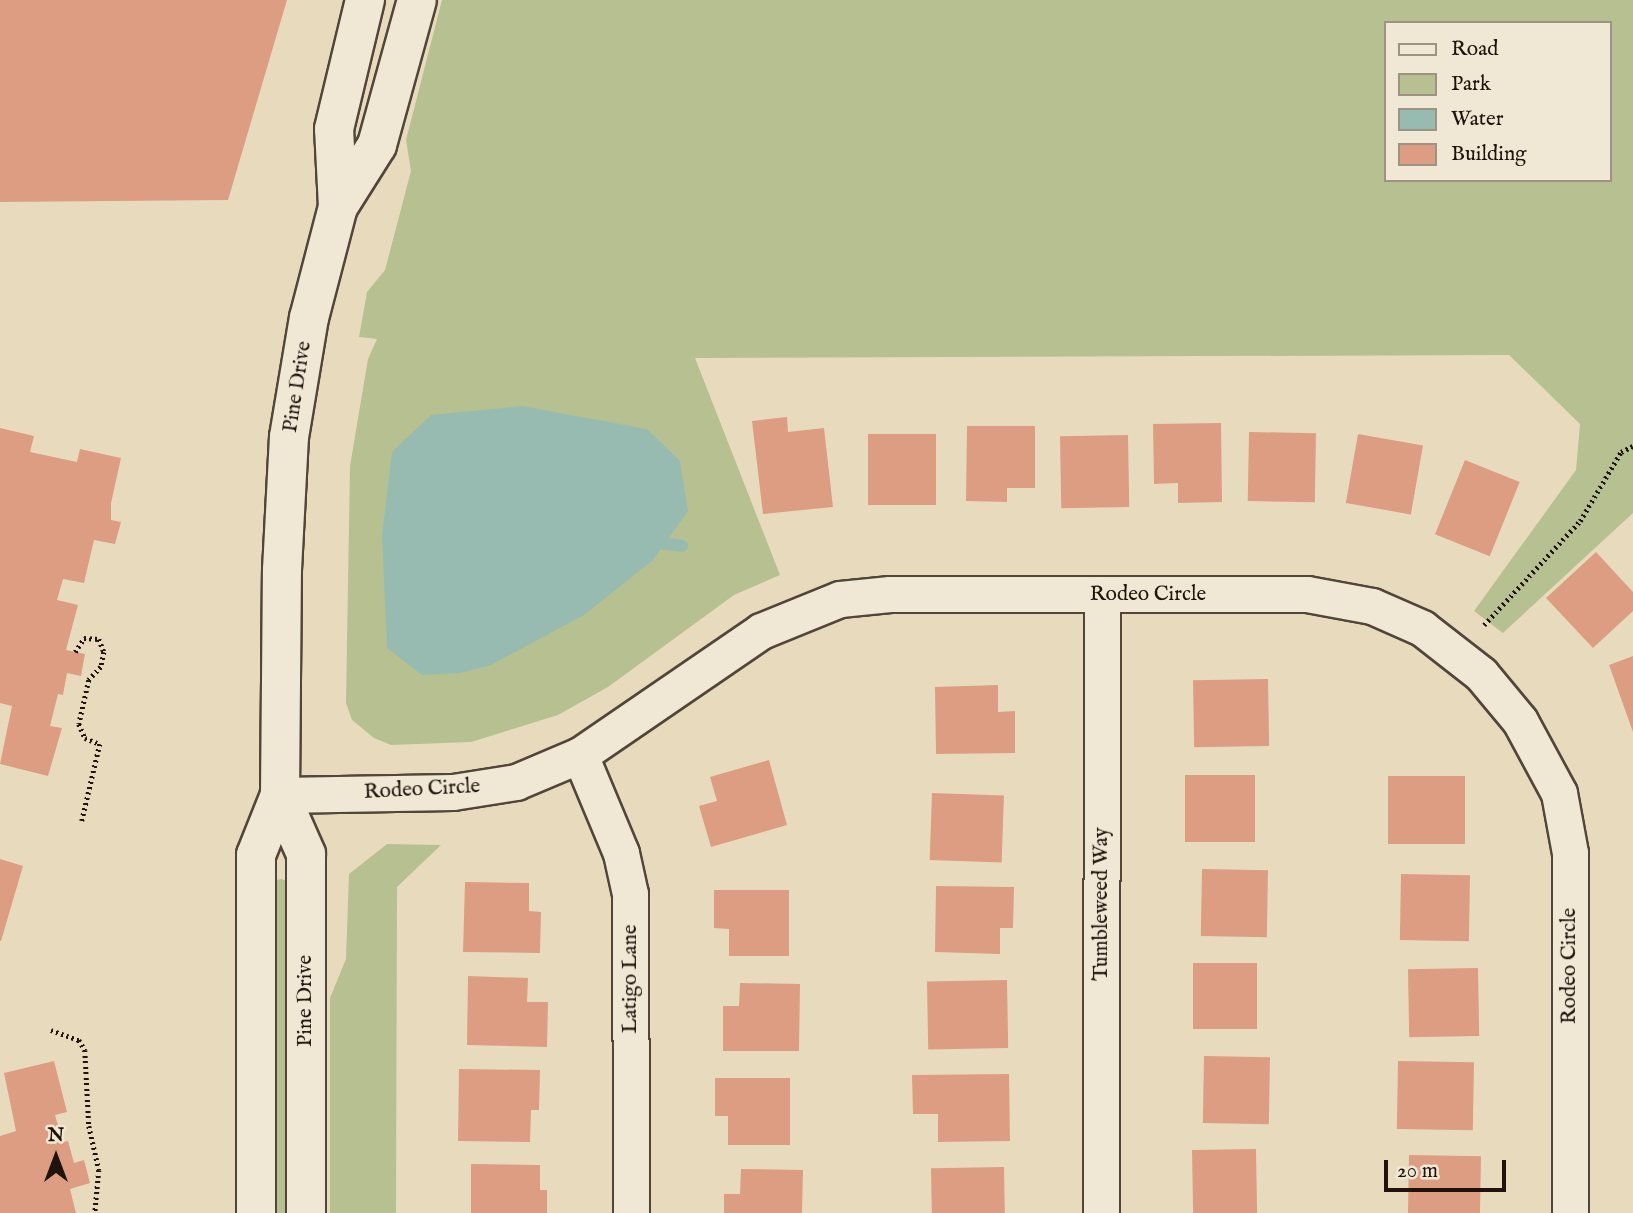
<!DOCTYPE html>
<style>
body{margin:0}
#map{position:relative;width:1633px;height:1213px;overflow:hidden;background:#e8dbbd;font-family:"IM FELL English",serif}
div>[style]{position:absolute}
.green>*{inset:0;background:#b7c090}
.water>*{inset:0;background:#97bbb0}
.stream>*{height:12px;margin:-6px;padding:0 6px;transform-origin:6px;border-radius:6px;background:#97bbb0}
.building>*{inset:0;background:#dd9d82;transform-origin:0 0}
.path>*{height:4.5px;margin-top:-2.25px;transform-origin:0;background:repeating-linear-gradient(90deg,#20130d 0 2px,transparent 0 5.5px)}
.roads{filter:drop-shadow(2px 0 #524539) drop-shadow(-2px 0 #524539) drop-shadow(0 2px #524539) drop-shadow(0 -2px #524539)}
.minor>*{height:35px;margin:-17.5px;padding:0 17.5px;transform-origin:17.5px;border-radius:17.5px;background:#f0e8d4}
.secondary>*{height:38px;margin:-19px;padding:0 19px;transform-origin:19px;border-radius:19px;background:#f0e8d4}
span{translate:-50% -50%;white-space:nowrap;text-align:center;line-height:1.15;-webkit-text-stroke:6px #f0e8d4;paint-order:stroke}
.street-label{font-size:21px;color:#20130d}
.legend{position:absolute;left:1384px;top:21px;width:228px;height:161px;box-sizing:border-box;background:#f0e8d4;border:2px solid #9d9384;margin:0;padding:9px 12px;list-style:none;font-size:21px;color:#20130d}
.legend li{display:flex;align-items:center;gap:14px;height:35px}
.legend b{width:35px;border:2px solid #9d9384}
.north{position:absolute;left:21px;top:1122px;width:70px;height:70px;-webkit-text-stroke:5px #f0e8d4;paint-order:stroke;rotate:0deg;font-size:19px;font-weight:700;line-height:28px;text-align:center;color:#20130d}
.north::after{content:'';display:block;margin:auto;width:24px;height:32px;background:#20130d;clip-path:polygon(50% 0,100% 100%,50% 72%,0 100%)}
.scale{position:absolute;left:1384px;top:1160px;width:122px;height:32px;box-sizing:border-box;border:4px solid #20130d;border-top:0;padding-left:9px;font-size:21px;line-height:24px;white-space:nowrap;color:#20130d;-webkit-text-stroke:5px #f0e8d4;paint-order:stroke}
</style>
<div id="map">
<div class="green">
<div style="clip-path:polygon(evenodd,442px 0,1633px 0,1633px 513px,1503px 633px,1474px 611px,1576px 470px,1580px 424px,1509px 355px,695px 358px,780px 575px,734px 595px,608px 687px,558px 715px,471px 742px,391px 745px,374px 738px,352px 720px,346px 703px,350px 466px,368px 359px,377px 339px,359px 337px,367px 292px,385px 270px,411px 171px,406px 140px,442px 0,1386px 23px,1610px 23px,1610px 180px,1386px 180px,1386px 23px)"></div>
<div style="clip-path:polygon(387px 844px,441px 845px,397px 887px,396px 1213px,330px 1213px,330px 998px,346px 959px,349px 874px)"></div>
<div style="clip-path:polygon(281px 879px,288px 881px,293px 1213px,267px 1213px,273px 881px)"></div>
</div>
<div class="water">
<div style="clip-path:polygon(522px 406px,647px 429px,680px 461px,688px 511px,653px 560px,584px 615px,491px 665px,460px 673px,422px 675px,387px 648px,382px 536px,392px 452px,431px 415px)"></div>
</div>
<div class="stream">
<div style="left:651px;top:542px;width:31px;rotate:7deg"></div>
</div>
<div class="building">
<div style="clip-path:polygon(0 0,287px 0,228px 200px,0 202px)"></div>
<div style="clip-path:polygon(787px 417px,788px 432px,824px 428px,833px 507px,763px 514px,752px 421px)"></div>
<div style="clip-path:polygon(1221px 423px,1222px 502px,1178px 503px,1178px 483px,1154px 484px,1153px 424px)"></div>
<div style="clip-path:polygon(967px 426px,1035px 426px,1035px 488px,1007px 488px,1007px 502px,966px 501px)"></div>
<div style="clip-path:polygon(0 428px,34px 436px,30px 452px,77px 462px,80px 449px,121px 458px,111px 503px,111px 520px,121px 522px,115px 544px,94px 540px,84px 583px,63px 579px,57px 600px,78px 605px,66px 650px,85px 654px,81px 676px,67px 673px,63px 695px,58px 694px,50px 726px,62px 728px,48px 776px,0 764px,12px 706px,0 703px)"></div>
<div style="left:1249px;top:432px;width:67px;height:69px;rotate:1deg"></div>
<div style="left:868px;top:434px;width:68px;height:71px"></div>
<div style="left:1358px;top:434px;width:66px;height:70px;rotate:10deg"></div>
<div style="left:1128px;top:435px;width:72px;height:68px;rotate:89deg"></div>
<div style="left:1465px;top:460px;width:59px;height:80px;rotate:22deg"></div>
<div style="clip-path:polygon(1596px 552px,1633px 592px,1633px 611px,1593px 648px,1546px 598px)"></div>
<div style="clip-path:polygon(1633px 656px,1633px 732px,1609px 665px)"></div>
<div style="left:1268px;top:679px;width:67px;height:75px;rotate:89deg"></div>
<div style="clip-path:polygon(998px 685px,998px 712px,1015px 711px,1015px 753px,936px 754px,935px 687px)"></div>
<div style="clip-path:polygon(769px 760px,787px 825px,711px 847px,699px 806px,717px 801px,710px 777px)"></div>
<div style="left:1185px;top:775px;width:70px;height:67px"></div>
<div style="left:1388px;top:776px;width:77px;height:68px"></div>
<div style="left:932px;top:793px;width:72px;height:67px;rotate:2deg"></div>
<div style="clip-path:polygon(0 859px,23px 866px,1px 941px,0 941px)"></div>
<div style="left:1202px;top:869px;width:66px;height:67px;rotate:1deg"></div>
<div style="left:1401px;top:874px;width:69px;height:66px;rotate:1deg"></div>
<div style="clip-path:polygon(465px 882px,529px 883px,529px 911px,541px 912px,540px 953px,463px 952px)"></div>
<div style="clip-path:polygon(936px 886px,1014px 887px,1013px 928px,1000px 928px,1000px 954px,935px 952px)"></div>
<div style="clip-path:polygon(714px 890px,789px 890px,789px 956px,729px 956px,729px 929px,714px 928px)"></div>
<div style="left:1193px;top:963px;width:64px;height:66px"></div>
<div style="left:1478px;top:968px;width:68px;height:70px;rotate:89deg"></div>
<div style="clip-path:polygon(468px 976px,528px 978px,527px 1002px,548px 1002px,547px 1047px,467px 1045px)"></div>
<div style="left:1007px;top:980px;width:68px;height:80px;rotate:89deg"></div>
<div style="clip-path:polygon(740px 983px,800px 984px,799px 1051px,723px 1051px,723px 1006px,739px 1006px)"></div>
<div style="left:1204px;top:1056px;width:66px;height:67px;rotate:1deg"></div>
<div style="clip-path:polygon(54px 1061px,67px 1112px,55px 1115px,63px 1142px,68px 1141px,74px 1163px,84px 1160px,90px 1183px,70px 1189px,76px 1213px,0 1213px,0 1136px,16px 1131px,4px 1073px)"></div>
<div style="left:1398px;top:1061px;width:76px;height:68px;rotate:1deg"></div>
<div style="clip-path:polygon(459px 1069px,540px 1070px,539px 1110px,531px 1110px,530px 1142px,458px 1141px)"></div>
<div style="clip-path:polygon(1009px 1074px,1010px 1141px,938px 1142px,938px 1114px,913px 1114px,912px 1075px)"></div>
<div style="clip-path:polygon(715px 1078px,790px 1078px,790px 1145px,728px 1145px,728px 1116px,715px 1116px)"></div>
<div style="left:1256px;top:1149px;width:64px;height:64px;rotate:89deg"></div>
<div style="left:1409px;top:1155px;width:72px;height:58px;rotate:1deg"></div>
<div style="clip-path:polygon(471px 1164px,540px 1165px,540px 1190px,547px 1190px,547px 1213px,471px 1213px)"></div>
<div style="left:1004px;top:1167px;width:46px;height:73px;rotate:89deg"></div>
<div style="clip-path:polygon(741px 1169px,803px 1170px,802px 1213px,724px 1213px,724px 1194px,740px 1194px)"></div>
</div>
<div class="path">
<div style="left:1484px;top:625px;width:142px;rotate:-47.3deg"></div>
<div style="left:1580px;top:521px;width:80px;rotate:-59.3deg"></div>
<div style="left:1621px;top:452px;width:13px;rotate:-27deg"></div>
<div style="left:75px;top:652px;width:17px;rotate:-57deg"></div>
<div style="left:84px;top:638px;width:15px;rotate:4deg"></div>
<div style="left:99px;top:639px;width:14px;rotate:69deg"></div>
<div style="left:104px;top:652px;width:15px;rotate:101deg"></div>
<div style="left:101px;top:667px;width:18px;rotate:133deg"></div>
<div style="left:89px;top:680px;width:45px;rotate:102.8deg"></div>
<div style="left:79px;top:724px;width:15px;rotate:67deg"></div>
<div style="left:85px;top:738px;width:16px;rotate:22deg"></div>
<div style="left:100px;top:744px;width:79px;rotate:103.2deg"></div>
<div style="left:51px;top:1030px;width:30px;rotate:20deg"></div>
<div style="left:79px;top:1040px;width:12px;rotate:59deg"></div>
<div style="left:85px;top:1050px;width:76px;rotate:87deg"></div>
<div style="left:89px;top:1126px;width:45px;rotate:77.2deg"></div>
<div style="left:99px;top:1170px;width:43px;rotate:95.3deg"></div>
</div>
<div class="roads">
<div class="minor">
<div style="left:580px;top:755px;width:106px;rotate:67.3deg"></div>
<div style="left:621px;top:853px;width:42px;rotate:77.6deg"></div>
<div style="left:630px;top:894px;width:319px;rotate:89.8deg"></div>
<div style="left:280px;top:795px;width:173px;rotate:-1deg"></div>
<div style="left:453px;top:792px;width:64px;rotate:-9deg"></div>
<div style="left:516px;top:782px;width:69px;rotate:-22.9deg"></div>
<div style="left:580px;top:755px;width:219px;rotate:-34.4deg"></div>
<div style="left:761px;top:631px;width:85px;rotate:-22.1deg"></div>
<div style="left:840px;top:599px;width:50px;rotate:-5.7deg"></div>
<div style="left:890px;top:594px;width:417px"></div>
<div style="left:1307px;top:594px;width:66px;rotate:10.5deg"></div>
<div style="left:1372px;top:606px;width:55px;rotate:23.7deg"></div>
<div style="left:1422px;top:628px;width:75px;rotate:37.9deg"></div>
<div style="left:1481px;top:674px;width:61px;rotate:50.3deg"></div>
<div style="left:1520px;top:721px;width:82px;rotate:61.6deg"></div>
<div style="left:1559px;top:793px;width:61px;rotate:79.6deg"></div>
<div style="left:1570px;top:853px;width:360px;rotate:90deg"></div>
<div style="left:1101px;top:1213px;width:617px;rotate:-89.91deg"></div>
</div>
<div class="secondary">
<div style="left:338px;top:207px;width:78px;rotate:-92.9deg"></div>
<div style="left:334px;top:129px;width:133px;rotate:-76.5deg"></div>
<div style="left:280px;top:795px;width:64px;rotate:66.2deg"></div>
<div style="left:306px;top:854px;width:359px;rotate:90deg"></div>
<div style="left:256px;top:1213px;width:358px;rotate:-90deg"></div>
<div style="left:256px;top:855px;width:65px;rotate:-68.2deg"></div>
<div style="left:280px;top:795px;width:225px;rotate:-89.5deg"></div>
<div style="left:282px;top:570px;width:133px;rotate:-87deg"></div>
<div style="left:289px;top:437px;width:121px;rotate:-80.5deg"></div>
<div style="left:309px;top:318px;width:115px;rotate:-75.4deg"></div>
<div style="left:338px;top:207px;width:73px;rotate:-57.8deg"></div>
<div style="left:377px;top:145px;width:150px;rotate:-74.6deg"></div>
</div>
</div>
<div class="street-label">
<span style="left:298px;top:387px;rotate:-81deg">Pine Drive</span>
<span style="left:1148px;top:595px">Rodeo Circle</span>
<span style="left:422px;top:790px;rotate:-3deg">Rodeo Circle</span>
<span style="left:1102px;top:904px;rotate:-90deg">Tumbleweed Way</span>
<span style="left:1570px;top:966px;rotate:-90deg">Rodeo Circle</span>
<span style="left:631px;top:979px;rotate:-90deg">Latigo Lane</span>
<span style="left:306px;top:1001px;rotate:-90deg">Pine Drive</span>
</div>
<ul class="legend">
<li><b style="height:9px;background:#f0e8d4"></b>Road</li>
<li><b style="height:19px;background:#b7c090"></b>Park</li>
<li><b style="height:19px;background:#97bbb0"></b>Water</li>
<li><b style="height:19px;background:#dd9d82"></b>Building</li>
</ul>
<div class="north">N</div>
<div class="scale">20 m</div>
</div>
